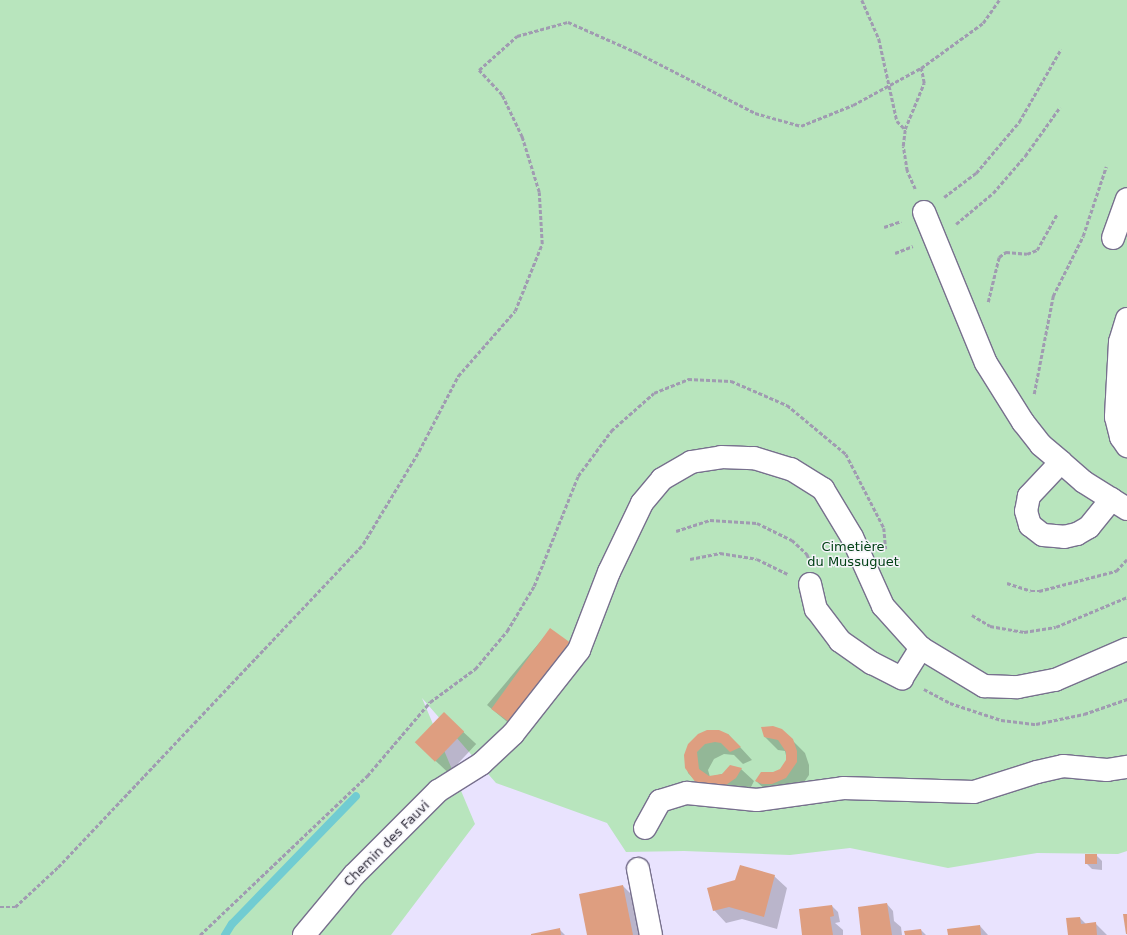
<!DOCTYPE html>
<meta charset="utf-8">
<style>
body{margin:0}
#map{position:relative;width:1127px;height:935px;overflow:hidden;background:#e9e3fe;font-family:"DejaVu Sans",sans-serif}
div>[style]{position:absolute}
.green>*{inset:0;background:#b8e5bd}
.shadow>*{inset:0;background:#0003;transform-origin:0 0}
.stream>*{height:8px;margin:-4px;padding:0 4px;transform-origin:4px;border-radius:4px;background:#71ccd2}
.building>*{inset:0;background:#de9e80;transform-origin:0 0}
.path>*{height:2.5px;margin-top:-1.25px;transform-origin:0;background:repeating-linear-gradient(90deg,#a09bb1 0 4px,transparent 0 6px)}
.roads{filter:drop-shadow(1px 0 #77708d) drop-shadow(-1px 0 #77708d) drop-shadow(0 1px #77708d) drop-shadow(0 -1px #77708d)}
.minor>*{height:22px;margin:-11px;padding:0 11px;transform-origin:11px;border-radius:11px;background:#fff}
span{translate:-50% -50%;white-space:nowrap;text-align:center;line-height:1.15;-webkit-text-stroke:3px #f5f4fa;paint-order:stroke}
.park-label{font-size:13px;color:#004014}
.street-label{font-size:13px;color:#312e3b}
</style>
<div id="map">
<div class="green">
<div style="clip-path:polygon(0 0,1127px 0,1127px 851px,1118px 854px,1037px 853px,948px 868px,850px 848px,790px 855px,684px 851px,626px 852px,607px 823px,496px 783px,422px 698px,475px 824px,391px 935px,0 935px)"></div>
</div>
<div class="shadow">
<div style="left:550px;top:630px;width:40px;height:98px;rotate:40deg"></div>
<div style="left:444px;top:714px;width:44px;height:40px;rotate:43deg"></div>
<div style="clip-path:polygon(728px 734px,752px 760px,743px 764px,734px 755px,724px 754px,714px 759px,708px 770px,710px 777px,741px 769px,754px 781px,749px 791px,701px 786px,688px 773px,685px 755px,689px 744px)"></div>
<div style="clip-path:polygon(765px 737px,792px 740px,805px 753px,809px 765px,809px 775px,798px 791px,769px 793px,756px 781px,780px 770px,787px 760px,785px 751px,778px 750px)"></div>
<div style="clip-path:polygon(1096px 855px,1102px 861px,1102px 870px,1092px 869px,1086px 863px)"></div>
<div style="clip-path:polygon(774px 876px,787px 888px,777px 929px,742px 919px,726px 923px,714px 910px)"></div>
<div style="clip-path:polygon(623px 886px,642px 905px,648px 935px,588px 935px)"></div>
<div style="clip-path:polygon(887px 904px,893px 911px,894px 921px,901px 927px,902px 935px,862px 935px)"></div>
<div style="clip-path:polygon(832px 906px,838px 912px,840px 922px,835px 923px,843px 930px,843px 935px,803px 935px)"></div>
<div style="clip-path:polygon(1080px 918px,1086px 924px,1095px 923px,1107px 935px,1069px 935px)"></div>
<div style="clip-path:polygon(980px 926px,988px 935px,949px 935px)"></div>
<div style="clip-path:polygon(560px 930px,565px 935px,532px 935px)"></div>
<div style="clip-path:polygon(921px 930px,926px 935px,906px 935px)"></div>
</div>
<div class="stream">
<div style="left:225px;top:935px;width:13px;rotate:-58deg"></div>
<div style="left:232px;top:924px;width:178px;rotate:-45.9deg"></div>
</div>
<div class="building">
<div style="left:550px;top:628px;width:24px;height:100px;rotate:36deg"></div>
<div style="left:444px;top:712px;width:28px;height:42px;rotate:44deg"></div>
<div style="clip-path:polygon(773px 726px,782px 729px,793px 739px,797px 751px,797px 762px,786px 778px,772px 784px,762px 784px,755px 781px,761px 772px,773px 772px,780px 769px,786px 760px,786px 752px,778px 740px,764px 737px,761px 727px)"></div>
<div style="clip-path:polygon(707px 730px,719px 730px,728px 734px,741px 747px,730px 752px,721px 743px,715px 742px,705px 744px,697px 752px,699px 769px,709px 776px,722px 774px,730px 765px,742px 768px,736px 778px,723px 787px,696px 783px,685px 768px,684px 755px,688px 744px,698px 734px)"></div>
<div style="left:1085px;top:854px;width:12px;height:10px"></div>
<div style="clip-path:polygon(740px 865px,775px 875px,764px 917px,729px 907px,713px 911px,707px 888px,735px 880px)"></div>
<div style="clip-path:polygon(623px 885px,633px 935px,587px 935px,579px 894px)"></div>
<div style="clip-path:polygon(887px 903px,892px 935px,861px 935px,858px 907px)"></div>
<div style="clip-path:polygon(832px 905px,834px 916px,830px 917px,833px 935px,802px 935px,799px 909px)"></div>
<div style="clip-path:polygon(1123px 914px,1127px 914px,1127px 934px,1126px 934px)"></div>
<div style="clip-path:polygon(1080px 917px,1081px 924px,1096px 922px,1097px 935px,1068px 935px,1066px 918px)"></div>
<div style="clip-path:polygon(980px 925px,981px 935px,948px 935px,947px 929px)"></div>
<div style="clip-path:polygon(560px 928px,561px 935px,531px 935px,531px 934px)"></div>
<div style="clip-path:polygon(921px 929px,922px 935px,905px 935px,904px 931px)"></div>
</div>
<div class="path">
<div style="left:862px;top:0;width:43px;rotate:66.4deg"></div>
<div style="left:879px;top:39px;width:84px;rotate:77.6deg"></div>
<div style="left:897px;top:121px;width:11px;rotate:45deg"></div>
<div style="left:915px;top:189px;width:20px;rotate:-114deg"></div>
<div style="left:907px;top:171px;width:25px;rotate:-99deg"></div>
<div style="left:903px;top:146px;width:17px;rotate:-83deg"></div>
<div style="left:905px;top:129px;width:50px;rotate:-67.6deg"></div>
<div style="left:924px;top:83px;width:15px;rotate:-101deg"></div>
<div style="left:944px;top:197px;width:40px;rotate:-37deg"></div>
<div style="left:976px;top:173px;width:67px;rotate:-49.9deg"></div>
<div style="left:1019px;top:122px;width:84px;rotate:-60.1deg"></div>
<div style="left:956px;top:224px;width:48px;rotate:-40deg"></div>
<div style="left:993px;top:193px;width:49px;rotate:-49.1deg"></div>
<div style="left:1025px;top:156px;width:60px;rotate:-54.5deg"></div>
<div style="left:884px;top:227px;width:18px;rotate:-19deg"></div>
<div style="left:895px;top:253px;width:19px;rotate:-21deg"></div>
<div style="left:988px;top:302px;width:46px;rotate:-76.3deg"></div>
<div style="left:999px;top:257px;width:9px;rotate:-36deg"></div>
<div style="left:1006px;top:252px;width:21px;rotate:5deg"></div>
<div style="left:1027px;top:254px;width:11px;rotate:-22deg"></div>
<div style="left:1037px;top:250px;width:41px;rotate:-60.9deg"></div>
<div style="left:1034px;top:394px;width:100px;rotate:-79deg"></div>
<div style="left:1053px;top:296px;width:67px;rotate:-63.4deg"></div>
<div style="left:1083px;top:236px;width:73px;rotate:-71.6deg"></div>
<div style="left:676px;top:531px;width:36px;rotate:-18deg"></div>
<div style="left:710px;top:520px;width:47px;rotate:3.7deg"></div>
<div style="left:757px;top:523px;width:39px;rotate:26deg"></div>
<div style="left:792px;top:540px;width:21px;rotate:43deg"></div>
<div style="left:807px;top:554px;width:8px;rotate:67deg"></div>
<div style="left:690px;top:559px;width:31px;rotate:-11deg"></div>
<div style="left:720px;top:553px;width:37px;rotate:9deg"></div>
<div style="left:757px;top:559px;width:34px;rotate:26deg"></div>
<div style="left:1007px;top:583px;width:25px;rotate:18deg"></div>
<div style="left:1031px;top:591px;width:8px"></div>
<div style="left:1039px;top:591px;width:80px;rotate:-14.6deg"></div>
<div style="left:1116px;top:571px;width:16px;rotate:-47deg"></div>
<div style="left:972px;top:615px;width:21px;rotate:31deg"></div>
<div style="left:990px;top:626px;width:35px;rotate:10deg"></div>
<div style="left:1024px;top:632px;width:32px;rotate:-9deg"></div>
<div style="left:1056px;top:627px;width:77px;rotate:-22.9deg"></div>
<div style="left:924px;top:689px;width:30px;rotate:28deg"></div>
<div style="left:950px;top:703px;width:54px;rotate:18.4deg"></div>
<div style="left:1001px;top:720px;width:35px;rotate:7deg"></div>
<div style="left:1036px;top:724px;width:49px;rotate:-11.8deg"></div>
<div style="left:1084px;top:714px;width:46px;rotate:-19.2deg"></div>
<div style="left:0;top:907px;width:15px"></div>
<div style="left:15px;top:907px;width:59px;rotate:-42.9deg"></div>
<div style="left:58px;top:867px;width:444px;rotate:-46.6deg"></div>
<div style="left:363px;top:544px;width:109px;rotate:-58.9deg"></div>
<div style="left:419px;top:451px;width:85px;rotate:-62.5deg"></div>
<div style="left:458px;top:376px;width:86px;rotate:-48.8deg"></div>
<div style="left:515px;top:311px;width:72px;rotate:-68.1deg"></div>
<div style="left:542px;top:244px;width:52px;rotate:-93.3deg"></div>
<div style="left:539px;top:192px;width:58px;rotate:-107.2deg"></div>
<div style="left:522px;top:137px;width:47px;rotate:-115.5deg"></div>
<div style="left:502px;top:95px;width:34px;rotate:-133deg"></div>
<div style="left:479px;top:70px;width:51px;rotate:-41.8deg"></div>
<div style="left:517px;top:36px;width:53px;rotate:-15.4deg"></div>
<div style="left:568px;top:22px;width:77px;rotate:23.9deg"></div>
<div style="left:638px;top:53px;width:131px;rotate:27.1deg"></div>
<div style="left:755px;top:113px;width:48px;rotate:15.8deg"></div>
<div style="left:801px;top:126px;width:56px;rotate:-22deg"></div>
<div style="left:853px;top:105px;width:77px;rotate:-28.6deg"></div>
<div style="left:921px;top:68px;width:77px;rotate:-36deg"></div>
<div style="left:983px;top:23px;width:28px;rotate:-55deg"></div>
<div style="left:200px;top:935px;width:231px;rotate:-43.6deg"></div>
<div style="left:367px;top:776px;width:97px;rotate:-49.6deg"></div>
<div style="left:430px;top:702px;width:56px;rotate:-36.3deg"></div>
<div style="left:475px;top:669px;width:50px;rotate:-49.9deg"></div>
<div style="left:507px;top:631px;width:52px;rotate:-59deg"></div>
<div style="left:534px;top:586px;width:118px;rotate:-68.2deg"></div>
<div style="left:578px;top:476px;width:56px;rotate:-53.7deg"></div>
<div style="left:611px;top:431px;width:57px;rotate:-41.5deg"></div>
<div style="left:654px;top:393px;width:37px;rotate:-22deg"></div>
<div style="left:688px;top:379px;width:43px;rotate:2.7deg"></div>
<div style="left:731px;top:381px;width:61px;rotate:23.2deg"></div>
<div style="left:787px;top:405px;width:77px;rotate:39.7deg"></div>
<div style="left:846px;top:454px;width:83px;rotate:62.8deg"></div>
<div style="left:884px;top:528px;width:21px;rotate:85deg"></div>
</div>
<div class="roads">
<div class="minor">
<div style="left:924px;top:212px;width:163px;rotate:67.7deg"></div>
<div style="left:986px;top:363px;width:70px;rotate:57.9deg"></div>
<div style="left:1023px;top:422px;width:29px;rotate:52deg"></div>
<div style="left:1041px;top:445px;width:26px;rotate:40deg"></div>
<div style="left:1061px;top:462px;width:30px;rotate:41deg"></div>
<div style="left:1084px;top:482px;width:51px;rotate:32.1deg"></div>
<div style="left:1113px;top:238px;width:41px;rotate:-70.3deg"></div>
<div style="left:1127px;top:319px;width:24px;rotate:107deg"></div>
<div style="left:1120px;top:342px;width:75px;rotate:93.1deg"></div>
<div style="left:1116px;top:417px;width:21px;rotate:76deg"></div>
<div style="left:1121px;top:437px;width:11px;rotate:56deg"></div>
<div style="left:1061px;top:462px;width:47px;rotate:133.3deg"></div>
<div style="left:1029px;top:496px;width:15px;rotate:101deg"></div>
<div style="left:1026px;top:511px;width:15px;rotate:74deg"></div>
<div style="left:1030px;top:525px;width:16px;rotate:38deg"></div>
<div style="left:1043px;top:535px;width:21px;rotate:5deg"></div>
<div style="left:1064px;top:537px;width:13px;rotate:-13deg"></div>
<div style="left:1077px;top:534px;width:14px;rotate:-30deg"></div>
<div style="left:1089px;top:527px;width:36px;rotate:-51deg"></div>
<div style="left:810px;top:584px;width:26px;rotate:77deg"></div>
<div style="left:816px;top:609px;width:40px;rotate:53deg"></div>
<div style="left:840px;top:641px;width:39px;rotate:35deg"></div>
<div style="left:872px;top:663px;width:34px;rotate:27deg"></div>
<div style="left:902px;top:678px;width:36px;rotate:-58deg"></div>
<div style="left:645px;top:828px;width:31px;rotate:-61deg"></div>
<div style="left:660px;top:801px;width:28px;rotate:-17deg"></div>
<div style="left:687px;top:793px;width:70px;rotate:5.7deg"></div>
<div style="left:757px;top:800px;width:87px;rotate:-7.9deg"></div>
<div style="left:843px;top:788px;width:131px;rotate:1.7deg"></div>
<div style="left:974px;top:792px;width:66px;rotate:-17.6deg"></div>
<div style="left:1037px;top:772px;width:27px;rotate:-13deg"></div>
<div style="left:1063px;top:766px;width:44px;rotate:5.2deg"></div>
<div style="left:1107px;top:770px;width:20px;rotate:-9deg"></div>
<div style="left:638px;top:869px;width:67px;rotate:78.9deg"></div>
<div style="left:304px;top:935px;width:78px;rotate:-50.2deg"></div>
<div style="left:354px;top:875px;width:119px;rotate:-45deg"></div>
<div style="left:438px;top:791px;width:51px;rotate:-32.1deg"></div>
<div style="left:481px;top:764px;width:44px;rotate:-43.2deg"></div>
<div style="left:513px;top:734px;width:107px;rotate:-51.8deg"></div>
<div style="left:579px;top:650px;width:84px;rotate:-69deg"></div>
<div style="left:609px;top:572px;width:76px;rotate:-64.4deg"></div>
<div style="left:642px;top:503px;width:31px;rotate:-50deg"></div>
<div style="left:662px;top:479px;width:34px;rotate:-30deg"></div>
<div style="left:691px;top:462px;width:30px;rotate:-9deg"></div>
<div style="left:721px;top:457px;width:33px;rotate:2deg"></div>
<div style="left:754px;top:458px;width:39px;rotate:17deg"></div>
<div style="left:791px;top:469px;width:38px;rotate:32deg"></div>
<div style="left:823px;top:489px;width:56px;rotate:58.9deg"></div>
<div style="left:852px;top:537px;width:76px;rotate:65.8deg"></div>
<div style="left:883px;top:606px;width:57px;rotate:47.9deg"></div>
<div style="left:921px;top:648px;width:74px;rotate:31.1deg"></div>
<div style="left:984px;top:686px;width:34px;rotate:2deg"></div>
<div style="left:1018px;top:687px;width:38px;rotate:-11deg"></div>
<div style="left:1055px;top:680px;width:78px;rotate:-23.3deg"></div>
</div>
</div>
<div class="park-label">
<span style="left:853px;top:555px">Cimetière<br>du Mussuguet</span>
</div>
<div class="street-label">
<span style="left:387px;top:844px;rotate:-45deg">Chemin des Fauvi</span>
</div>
</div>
